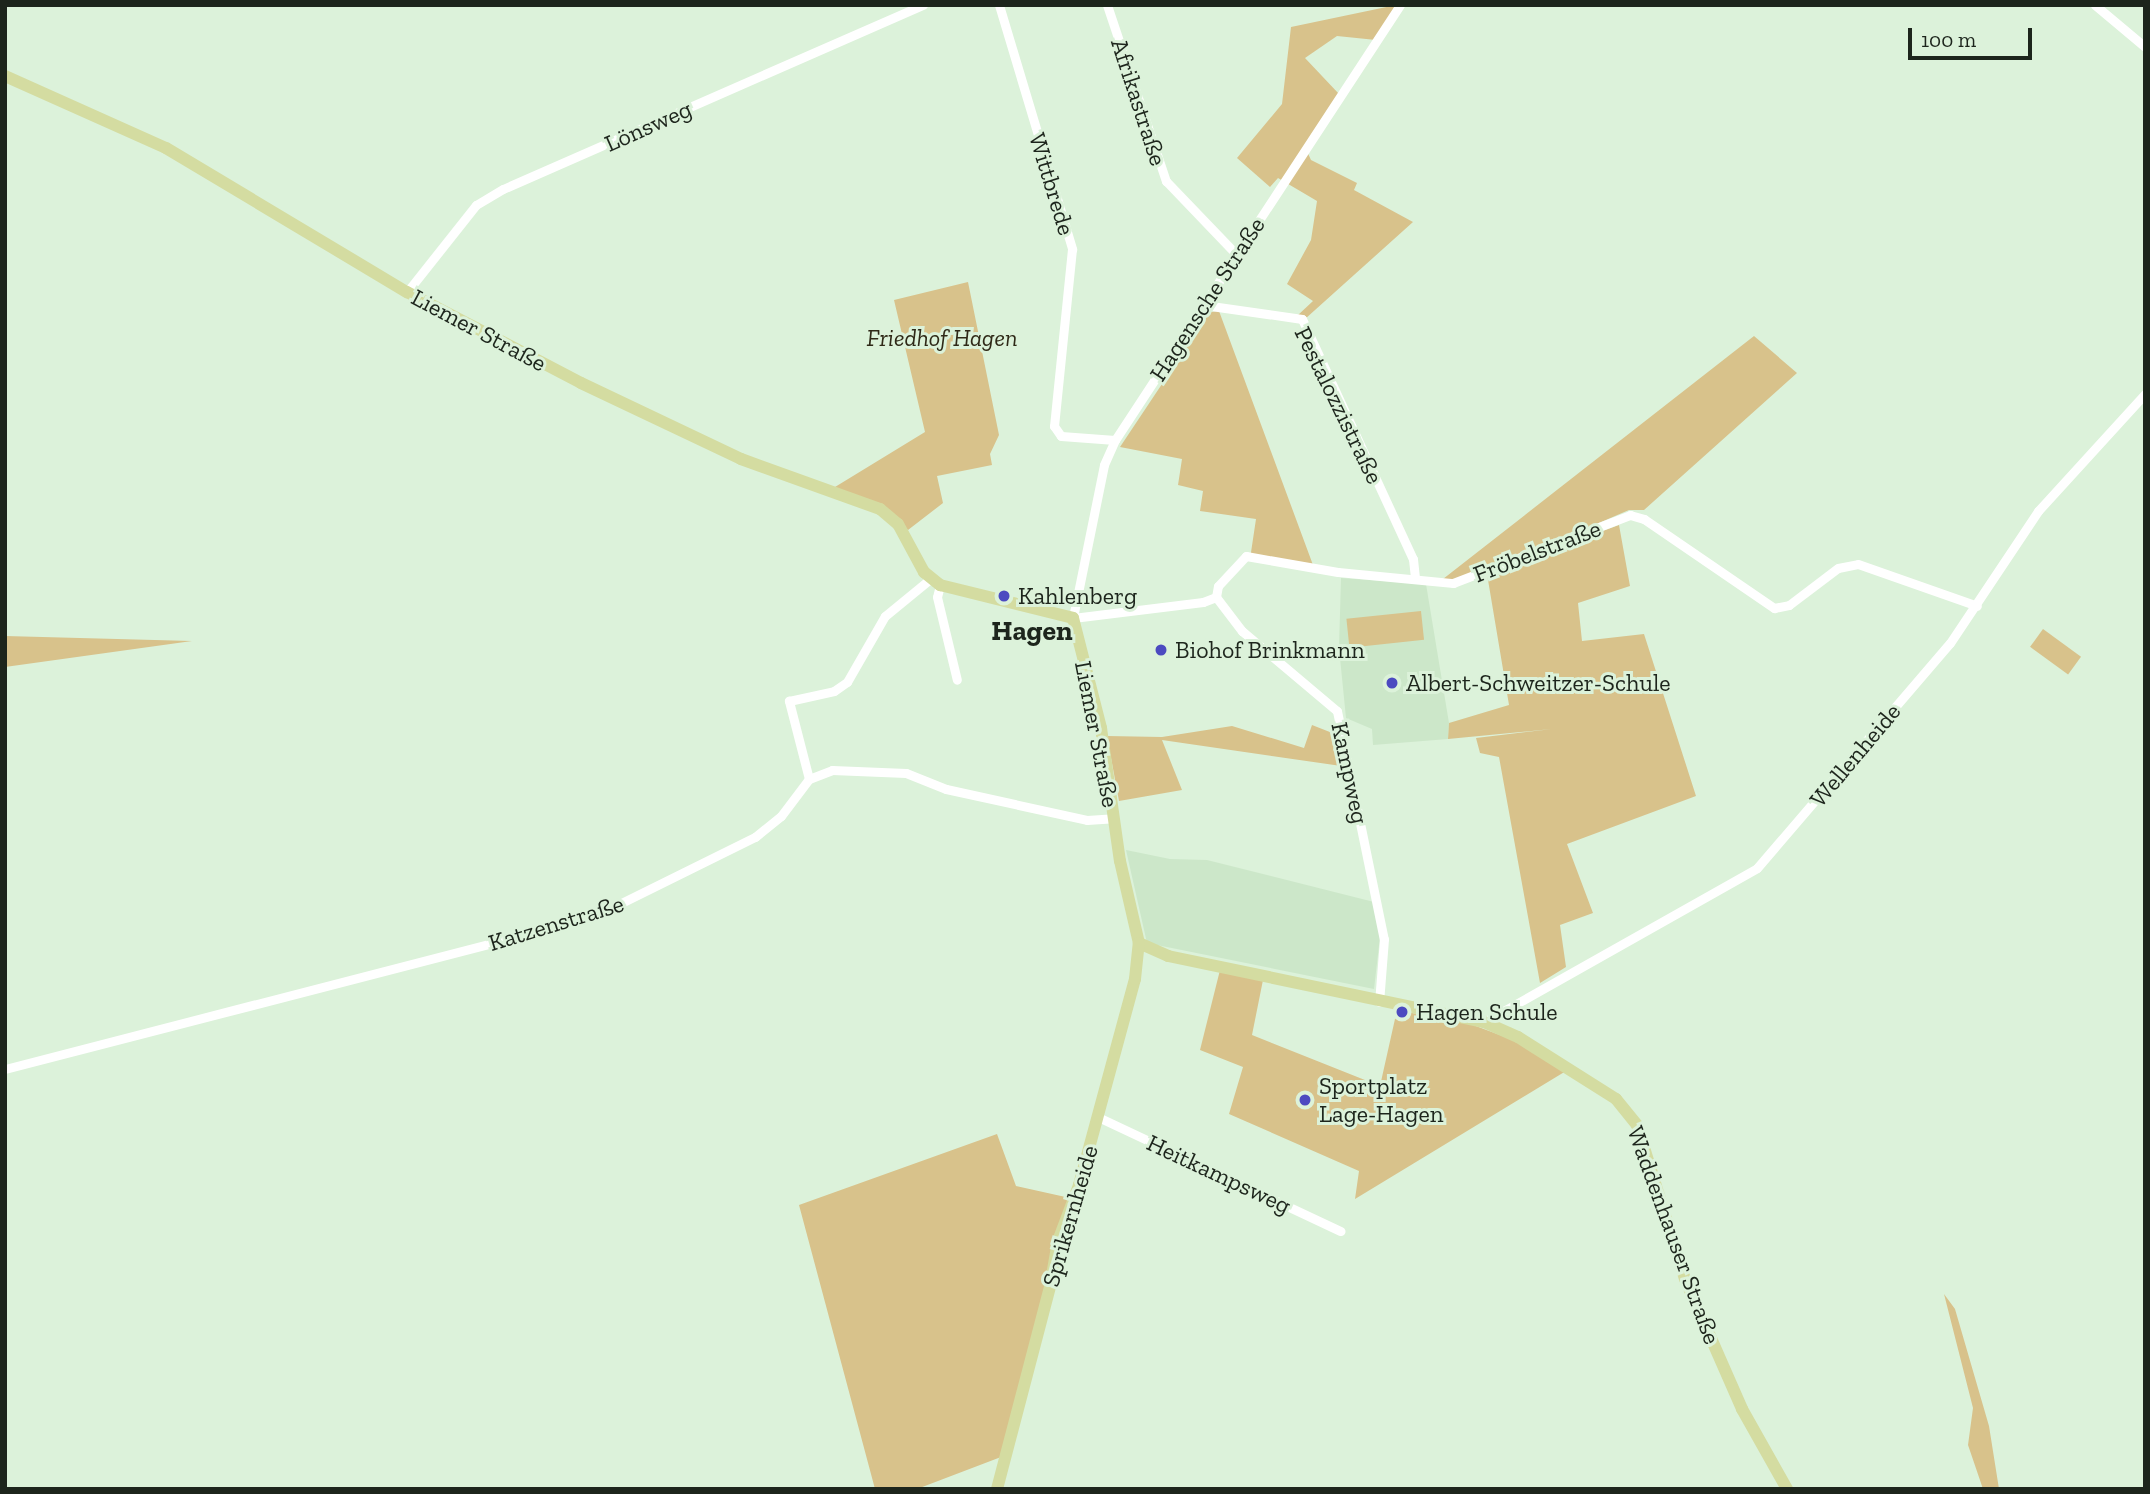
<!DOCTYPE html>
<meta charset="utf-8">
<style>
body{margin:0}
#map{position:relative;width:2150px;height:1494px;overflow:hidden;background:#dcf2da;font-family:"Zilla Slab",serif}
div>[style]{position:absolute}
.built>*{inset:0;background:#cce7c9}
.green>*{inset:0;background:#d8c28b;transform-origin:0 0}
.minor>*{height:9px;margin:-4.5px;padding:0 4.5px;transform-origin:4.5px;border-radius:4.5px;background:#fff}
.major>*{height:12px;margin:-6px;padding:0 6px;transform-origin:6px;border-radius:6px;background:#d4dca1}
.dots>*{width:19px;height:19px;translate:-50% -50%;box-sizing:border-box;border:4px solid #dcf2da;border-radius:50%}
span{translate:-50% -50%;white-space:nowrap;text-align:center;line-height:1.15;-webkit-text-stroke:6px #dcf2da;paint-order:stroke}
.street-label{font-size:24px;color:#1d251c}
.park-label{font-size:24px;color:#2f2917;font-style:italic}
.poi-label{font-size:24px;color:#1d251c}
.left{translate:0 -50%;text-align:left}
.quarter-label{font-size:28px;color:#1d251c;font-weight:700}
.frame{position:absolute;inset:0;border:7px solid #1d251c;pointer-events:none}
.scale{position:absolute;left:1908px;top:28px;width:124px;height:32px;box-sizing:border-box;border:4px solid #1d251c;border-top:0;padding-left:9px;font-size:21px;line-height:24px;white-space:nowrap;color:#1d251c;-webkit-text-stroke:5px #dcf2da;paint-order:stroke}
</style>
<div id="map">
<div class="built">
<div style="clip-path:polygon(1341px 578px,1426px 584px,1449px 723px,1448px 739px,1373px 745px,1372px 729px,1346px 718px,1339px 648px)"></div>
<div style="clip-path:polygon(1126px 850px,1170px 859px,1207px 860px,1374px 902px,1380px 937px,1374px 989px,1147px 943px)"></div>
</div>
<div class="green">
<div style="clip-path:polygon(1396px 5px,1376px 40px,1337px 36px,1305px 58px,1339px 94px,1305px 147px,1311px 160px,1357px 183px,1354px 190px,1413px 222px,1305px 319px,1297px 316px,1313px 301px,1287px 284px,1311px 240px,1317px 201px,1278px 178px,1270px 187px,1237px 158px,1282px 104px,1291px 27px)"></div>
<div style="clip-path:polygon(968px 282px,999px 435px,990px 454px,992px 465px,937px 476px,943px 503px,908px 530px,890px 513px,835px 487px,925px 432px,894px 300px)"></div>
<div style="clip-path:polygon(1219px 311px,1313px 565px,1250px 559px,1256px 519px,1200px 511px,1203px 491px,1178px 485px,1182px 459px,1120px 447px,1210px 312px)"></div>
<div style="clip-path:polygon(1754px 336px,1797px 373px,1644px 510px,1629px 510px,1536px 550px,1453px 580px,1443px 579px)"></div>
<div style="clip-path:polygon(1619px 525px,1630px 586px,1578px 603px,1582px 641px,1644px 634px,1696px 796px,1567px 844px,1593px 913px,1560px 925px,1566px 967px,1540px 983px,1499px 757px,1480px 753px,1476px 738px,1552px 729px,1448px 739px,1449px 723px,1509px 705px,1487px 574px)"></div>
<div style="left:1421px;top:611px;width:29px;height:75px;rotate:84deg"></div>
<div style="left:2043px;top:629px;width:47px;height:22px;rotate:36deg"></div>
<div style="clip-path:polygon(5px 636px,192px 641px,5px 667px)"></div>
<div style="clip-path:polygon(1312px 725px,1340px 736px,1348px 767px,1162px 740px,1182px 790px,1119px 801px,1107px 736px,1162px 737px,1232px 726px,1304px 748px)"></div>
<div style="clip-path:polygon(1220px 970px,1263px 980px,1252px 1035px,1380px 1086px,1397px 1010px,1473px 1025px,1516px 1041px,1566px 1071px,1355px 1199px,1359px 1171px,1229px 1114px,1243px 1067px,1200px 1050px)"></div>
<div style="clip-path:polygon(997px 1134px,1016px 1186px,1070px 1198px,1001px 1457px,917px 1489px,875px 1489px,799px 1205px)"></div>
<div style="clip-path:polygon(1944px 1294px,1955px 1309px,1989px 1426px,1999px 1489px,1983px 1489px,1968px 1445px,1973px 1408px)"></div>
</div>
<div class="minor">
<div style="left:999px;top:5px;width:255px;rotate:73.3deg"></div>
<div style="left:1072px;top:249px;width:178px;rotate:95.8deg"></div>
<div style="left:1054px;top:426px;width:12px;rotate:55deg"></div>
<div style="left:1061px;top:436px;width:54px;rotate:4.2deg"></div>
<div style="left:1107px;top:5px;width:186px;rotate:71.5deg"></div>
<div style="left:1166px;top:181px;width:103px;rotate:46.2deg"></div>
<div style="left:1400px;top:5px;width:520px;rotate:123.23deg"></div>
<div style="left:1115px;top:440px;width:27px;rotate:114deg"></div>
<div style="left:1104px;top:465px;width:156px;rotate:101.5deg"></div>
<div style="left:1073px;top:618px;width:131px;rotate:-7deg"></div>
<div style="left:1203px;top:602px;width:14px;rotate:-21deg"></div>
<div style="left:1216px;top:597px;width:11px;rotate:-80deg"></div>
<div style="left:1218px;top:586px;width:41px;rotate:-47deg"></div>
<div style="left:1246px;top:556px;width:93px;rotate:9.9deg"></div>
<div style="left:1338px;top:572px;width:116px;rotate:5.5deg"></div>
<div style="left:1453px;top:583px;width:190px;rotate:-21deg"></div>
<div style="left:1630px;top:515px;width:15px;rotate:16deg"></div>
<div style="left:1644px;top:519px;width:158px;rotate:34.4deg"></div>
<div style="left:1774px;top:608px;width:15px;rotate:-11deg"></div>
<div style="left:1789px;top:605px;width:61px;rotate:-37.1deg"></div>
<div style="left:1838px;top:568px;width:20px;rotate:-11deg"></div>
<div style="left:1858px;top:564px;width:126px;rotate:19.4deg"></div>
<div style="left:2095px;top:5px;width:65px;rotate:40deg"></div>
<div style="left:407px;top:292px;width:111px;rotate:-51.6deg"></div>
<div style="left:476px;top:205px;width:31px;rotate:-31deg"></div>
<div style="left:503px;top:189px;width:459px;rotate:-23.7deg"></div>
<div style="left:1204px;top:305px;width:99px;rotate:8.1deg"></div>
<div style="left:1302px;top:319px;width:264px;rotate:65.2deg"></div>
<div style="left:1413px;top:559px;width:19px;rotate:84deg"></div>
<div style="left:940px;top:585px;width:12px;rotate:104deg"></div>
<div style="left:937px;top:597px;width:85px;rotate:76.5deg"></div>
<div style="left:1216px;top:597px;width:43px;rotate:52.6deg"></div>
<div style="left:1242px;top:631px;width:124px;rotate:40.1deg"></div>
<div style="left:1337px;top:711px;width:233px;rotate:78.4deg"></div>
<div style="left:1384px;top:939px;width:63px;rotate:94.5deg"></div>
<div style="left:809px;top:779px;width:81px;rotate:-104.4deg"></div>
<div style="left:789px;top:701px;width:46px;rotate:-12.5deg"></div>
<div style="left:834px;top:691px;width:16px;rotate:-35deg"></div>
<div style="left:847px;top:682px;width:76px;rotate:-60.1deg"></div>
<div style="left:885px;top:616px;width:58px;rotate:-39.4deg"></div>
<div style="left:1484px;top:1022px;width:313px;rotate:-29.4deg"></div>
<div style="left:1757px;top:868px;width:296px;rotate:-49.4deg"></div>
<div style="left:1950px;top:643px;width:159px;rotate:-56.3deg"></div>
<div style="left:2038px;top:511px;width:159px;rotate:-47.6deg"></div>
<div style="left:5px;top:1069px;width:607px;rotate:-14.49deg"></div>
<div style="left:593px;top:917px;width:181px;rotate:-26.3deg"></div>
<div style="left:755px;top:837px;width:33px;rotate:-39deg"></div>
<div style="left:781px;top:816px;width:46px;rotate:-52.9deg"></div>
<div style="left:809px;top:779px;width:25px;rotate:-21deg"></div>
<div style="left:832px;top:770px;width:74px;rotate:2.3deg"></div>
<div style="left:906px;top:773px;width:43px;rotate:21.8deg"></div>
<div style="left:946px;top:789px;width:144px;rotate:12.4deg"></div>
<div style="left:1087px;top:820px;width:26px;rotate:-4deg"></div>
<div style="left:1098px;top:1117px;width:268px;rotate:25.2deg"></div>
</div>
<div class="major">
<div style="left:5px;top:76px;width:176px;rotate:24.1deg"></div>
<div style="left:166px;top:148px;width:281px;rotate:30.9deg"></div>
<div style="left:407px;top:292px;width:196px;rotate:27.6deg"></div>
<div style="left:581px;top:383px;width:177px;rotate:25.4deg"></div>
<div style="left:741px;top:459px;width:148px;rotate:19.8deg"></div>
<div style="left:880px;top:509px;width:23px;rotate:40deg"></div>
<div style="left:898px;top:524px;width:55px;rotate:61.6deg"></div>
<div style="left:924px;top:572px;width:21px;rotate:39deg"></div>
<div style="left:940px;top:585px;width:137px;rotate:13.9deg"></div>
<div style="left:1073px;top:618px;width:114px;rotate:75.7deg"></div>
<div style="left:1101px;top:728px;width:134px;rotate:81.9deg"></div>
<div style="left:1120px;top:861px;width:84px;rotate:77deg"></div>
<div style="left:1139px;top:943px;width:32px;rotate:24deg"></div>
<div style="left:1168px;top:956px;width:323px;rotate:11.8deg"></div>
<div style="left:1484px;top:1022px;width:37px;rotate:24deg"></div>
<div style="left:1518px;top:1037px;width:116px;rotate:32.3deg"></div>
<div style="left:1616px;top:1099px;width:33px;rotate:51deg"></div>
<div style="left:1637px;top:1125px;width:161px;rotate:72.7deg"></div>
<div style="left:1685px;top:1279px;width:142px;rotate:66.3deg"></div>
<div style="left:1742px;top:1409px;width:92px;rotate:60.6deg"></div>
<div style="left:997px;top:1489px;width:209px;rotate:-75.3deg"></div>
<div style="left:1050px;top:1287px;width:47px;rotate:-80.1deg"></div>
<div style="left:1058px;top:1241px;width:60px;rotate:-69.4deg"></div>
<div style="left:1079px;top:1185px;width:213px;rotate:-74.8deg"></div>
<div style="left:1135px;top:979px;width:36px;rotate:-84deg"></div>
</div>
<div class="dots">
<div style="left:1004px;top:596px;background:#4c4ac0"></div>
<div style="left:1161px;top:650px;background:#4c4ac0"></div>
<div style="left:1392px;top:683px;background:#4c4ac0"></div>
<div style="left:1402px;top:1012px;background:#4c4ac0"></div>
<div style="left:1305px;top:1100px;background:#4c4ac0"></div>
</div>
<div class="street-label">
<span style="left:1139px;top:102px;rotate:72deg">Afrikastraße</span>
<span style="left:648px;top:126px;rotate:-24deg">Lönsweg</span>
<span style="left:1052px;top:184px;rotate:73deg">Wittbrede</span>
<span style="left:1207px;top:299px;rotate:-57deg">Hagensche Straße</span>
<span style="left:479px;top:330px;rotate:28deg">Liemer Straße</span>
<span style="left:1339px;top:405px;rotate:64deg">Pestalozzistraße</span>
<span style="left:1537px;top:551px;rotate:-21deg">Fröbelstraße</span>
<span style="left:1097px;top:734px;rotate:79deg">Liemer Straße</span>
<span style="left:1855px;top:755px;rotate:-50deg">Wellenheide</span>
<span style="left:1350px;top:773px;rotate:78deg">Kampweg</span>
<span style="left:556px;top:923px;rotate:-17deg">Katzenstraße</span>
<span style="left:1219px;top:1174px;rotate:25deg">Heitkampsweg</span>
<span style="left:1070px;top:1216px;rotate:-74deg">Sprikernheide</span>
<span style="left:1674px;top:1235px;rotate:70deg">Waddenhauser Straße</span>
</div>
<div class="park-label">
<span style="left:942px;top:338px">Friedhof Hagen</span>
</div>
<div class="poi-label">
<span class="left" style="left:1018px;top:596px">Kahlenberg</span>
<span class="left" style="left:1175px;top:650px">Biohof Brinkmann</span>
<span class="left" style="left:1406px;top:683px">Albert-Schweitzer-Schule</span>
<span class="left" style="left:1416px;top:1012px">Hagen Schule</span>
<span class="left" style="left:1319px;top:1100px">Sportplatz<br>Lage-Hagen</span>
</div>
<div class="quarter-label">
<span style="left:1032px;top:631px">Hagen</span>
</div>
<div class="frame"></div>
<div class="scale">100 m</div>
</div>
